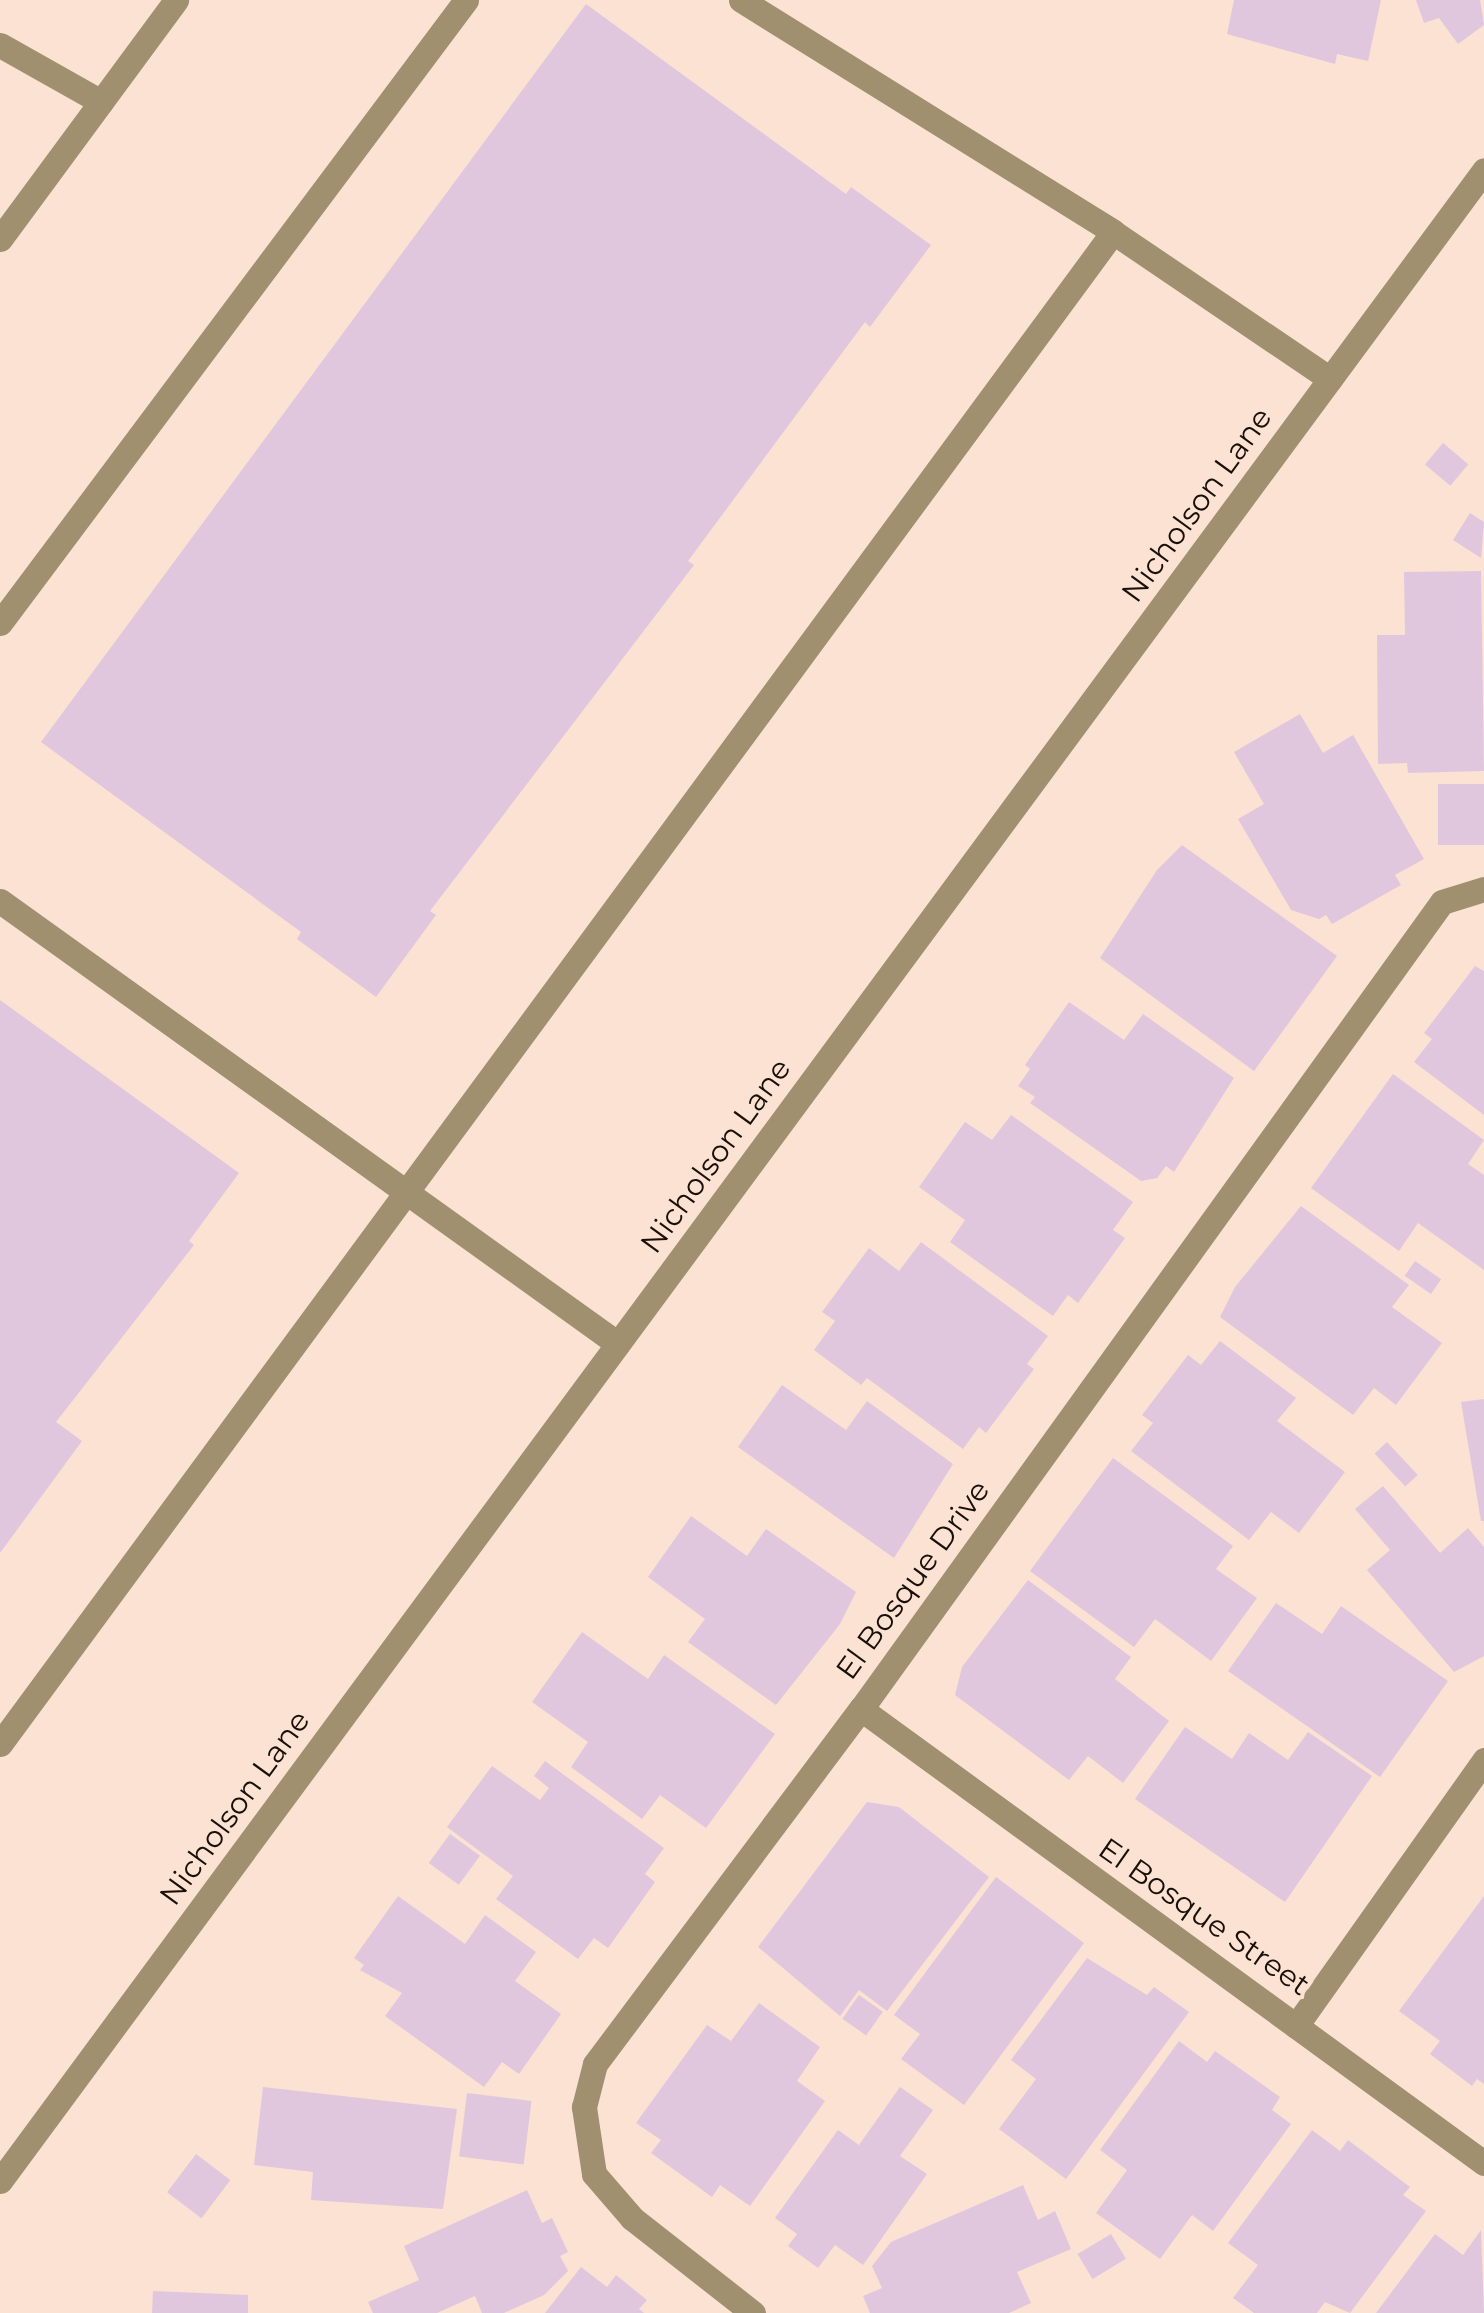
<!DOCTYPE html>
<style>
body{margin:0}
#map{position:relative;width:1484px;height:2313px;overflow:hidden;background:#fbe2d3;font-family:Montserrat,sans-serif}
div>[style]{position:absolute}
.building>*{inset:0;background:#e1c7de;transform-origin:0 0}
.service>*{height:25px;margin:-12.5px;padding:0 12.5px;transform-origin:12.5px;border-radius:12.5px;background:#a0906f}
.minor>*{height:25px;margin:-12.5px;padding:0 12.5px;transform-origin:12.5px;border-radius:12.5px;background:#a0906f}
span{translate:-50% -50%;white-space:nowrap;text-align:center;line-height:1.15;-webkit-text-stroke:8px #fbe2d3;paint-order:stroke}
.street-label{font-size:30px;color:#190f09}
</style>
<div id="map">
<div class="building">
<i style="clip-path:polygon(1234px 0,1381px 0,1368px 61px,1337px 54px,1335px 64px,1227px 34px)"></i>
<i style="clip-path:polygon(1416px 0,1480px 0,1484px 25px,1458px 44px,1439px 18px,1424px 23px)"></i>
<i style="clip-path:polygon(586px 4px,846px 194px,851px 187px,931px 245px,870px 327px,865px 322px,688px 561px,694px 565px,430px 911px,436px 915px,376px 997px,297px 939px,301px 932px,41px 742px)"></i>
<i style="left:1443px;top:443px;width:33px;height:28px;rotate:40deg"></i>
<i style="clip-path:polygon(1470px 513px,1484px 522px,1481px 558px,1453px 540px)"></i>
<i style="clip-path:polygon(1481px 571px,1484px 771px,1408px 773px,1407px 763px,1378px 764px,1377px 635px,1405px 635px,1404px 572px)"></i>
<i style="clip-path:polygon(1300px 714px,1323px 753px,1353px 735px,1424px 859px,1395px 875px,1401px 885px,1332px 924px,1326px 915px,1319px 919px,1291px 910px,1238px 819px,1264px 804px,1234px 752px)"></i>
<i style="left:1484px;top:784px;width:61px;height:46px;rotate:90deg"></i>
<i style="clip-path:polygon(1182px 845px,1337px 956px,1254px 1071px,1100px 958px,1157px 870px)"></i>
<i style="clip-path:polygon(1475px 966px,1484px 971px,1484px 1115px,1414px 1062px,1432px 1039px,1424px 1033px)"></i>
<i style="clip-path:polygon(0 1000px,239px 1173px,189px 1241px,194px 1245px,56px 1422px,82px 1441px,0 1553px)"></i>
<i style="clip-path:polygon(1069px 1002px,1124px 1040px,1143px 1014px,1234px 1078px,1174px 1172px,1166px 1166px,1157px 1178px,1141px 1181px,1030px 1103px,1035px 1097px,1018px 1086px,1030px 1069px,1025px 1065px)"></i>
<i style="clip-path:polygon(1393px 1074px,1484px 1140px,1468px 1164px,1484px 1175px,1484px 1270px,1418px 1223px,1399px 1251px,1311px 1188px)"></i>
<i style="clip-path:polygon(1011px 1115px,1133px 1202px,1113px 1230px,1125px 1238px,1078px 1303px,1068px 1295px,1053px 1316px,950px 1242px,965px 1220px,919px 1187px,965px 1122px,992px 1140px)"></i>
<i style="clip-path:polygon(1301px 1206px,1409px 1285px,1392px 1307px,1442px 1343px,1396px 1405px,1374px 1388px,1353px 1415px,1220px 1317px,1235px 1287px)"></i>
<i style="clip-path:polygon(921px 1242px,1048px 1336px,1027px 1364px,1034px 1369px,986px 1433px,979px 1427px,963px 1449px,867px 1378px,861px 1385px,814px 1350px,835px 1321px,822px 1312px,869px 1248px,899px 1271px)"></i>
<i style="left:1415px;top:1261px;width:32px;height:18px;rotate:35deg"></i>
<i style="clip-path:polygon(1220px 1341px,1296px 1398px,1277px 1421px,1345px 1472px,1299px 1533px,1271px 1512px,1249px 1540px,1131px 1451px,1153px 1423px,1142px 1415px,1188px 1355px,1201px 1365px)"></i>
<i style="clip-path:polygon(782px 1385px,846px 1430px,867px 1401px,953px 1464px,894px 1558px,738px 1447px)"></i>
<i style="clip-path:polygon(1484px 1399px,1484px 1521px,1481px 1521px,1461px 1402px)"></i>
<i style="left:1387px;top:1442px;width:45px;height:17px;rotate:47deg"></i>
<i style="clip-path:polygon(1113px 1458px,1233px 1546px,1216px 1569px,1257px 1598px,1211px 1661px,1155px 1619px,1134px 1647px,1030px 1571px)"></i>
<i style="clip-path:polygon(1383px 1486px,1440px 1553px,1468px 1528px,1484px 1547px,1484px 1656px,1454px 1672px,1367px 1570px,1390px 1550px,1355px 1509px)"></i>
<i style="clip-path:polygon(691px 1516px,747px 1556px,766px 1529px,856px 1592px,840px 1624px,776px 1705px,688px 1642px,705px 1619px,648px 1577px)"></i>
<i style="clip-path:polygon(1028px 1580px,1131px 1657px,1115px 1679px,1169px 1721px,1123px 1783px,1088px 1756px,1069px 1780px,955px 1695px,962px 1667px)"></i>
<i style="clip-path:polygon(1276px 1603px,1322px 1634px,1341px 1606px,1448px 1681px,1380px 1777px,1228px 1671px)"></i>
<i style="clip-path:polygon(582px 1632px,648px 1679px,664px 1655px,775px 1734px,706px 1828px,660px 1795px,642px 1819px,571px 1767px,588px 1742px,532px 1702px)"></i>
<i style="clip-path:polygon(1185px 1727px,1232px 1759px,1249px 1733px,1288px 1760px,1308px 1732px,1372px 1776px,1285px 1902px,1135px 1799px)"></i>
<i style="clip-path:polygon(545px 1761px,664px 1848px,645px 1874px,655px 1882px,608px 1948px,594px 1938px,578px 1959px,496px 1899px,513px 1876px,447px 1827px,492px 1766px,540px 1800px,549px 1788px,534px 1776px)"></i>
<i style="clip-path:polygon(867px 1802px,899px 1807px,989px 1877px,887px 2011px,859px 1990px,840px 2016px,758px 1947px)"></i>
<i style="left:450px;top:1834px;width:37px;height:36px;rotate:36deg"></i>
<i style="clip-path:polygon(996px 1877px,1084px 1943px,964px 2105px,901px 2059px,920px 2034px,894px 2015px)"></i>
<i style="clip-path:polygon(398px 1896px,465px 1944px,485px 1915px,536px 1952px,515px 1981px,561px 2014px,519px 2074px,502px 2062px,484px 2087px,385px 2016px,402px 1993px,360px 1970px,364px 1965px,354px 1958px)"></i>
<i style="clip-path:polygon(1484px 1896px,1484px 2084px,1477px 2079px,1472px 2086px,1430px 2054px,1440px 2041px,1399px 2011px)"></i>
<i style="clip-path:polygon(1087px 1958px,1147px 1995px,1154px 1987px,1189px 2012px,1066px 2179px,999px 2129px,1036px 2079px,1011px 2060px)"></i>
<i style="left:859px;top:1995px;width:29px;height:29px;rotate:35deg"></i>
<i style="clip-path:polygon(759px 2003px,820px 2047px,797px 2081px,825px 2101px,750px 2206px,720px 2185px,712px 2197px,651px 2153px,661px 2140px,636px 2123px,707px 2025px,731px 2041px)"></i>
<i style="clip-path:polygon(1179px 2041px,1207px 2062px,1215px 2051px,1280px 2097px,1272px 2110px,1291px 2124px,1213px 2231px,1192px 2215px,1160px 2259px,1096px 2213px,1127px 2170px,1100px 2150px)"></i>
<i style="clip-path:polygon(263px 2087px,457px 2109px,443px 2209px,311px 2200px,313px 2172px,254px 2165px)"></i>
<i style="clip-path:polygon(900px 2087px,933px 2110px,900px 2156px,927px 2174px,863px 2265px,835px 2245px,818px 2268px,788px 2246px,797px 2234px,775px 2218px,838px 2130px,859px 2145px)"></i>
<i style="left:467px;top:2093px;width:65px;height:64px;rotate:7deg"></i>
<i style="clip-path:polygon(1312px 2130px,1340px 2151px,1348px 2140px,1410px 2187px,1403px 2195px,1426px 2211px,1350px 2313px,1325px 2302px,1317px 2313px,1254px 2313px,1233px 2298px,1258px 2265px,1228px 2243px)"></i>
<i style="left:196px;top:2154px;width:43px;height:48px;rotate:37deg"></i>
<i style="clip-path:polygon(1023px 2185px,1038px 2220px,1055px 2211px,1071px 2249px,1017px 2272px,1031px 2303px,1009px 2313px,870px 2313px,863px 2296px,882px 2288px,872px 2266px,891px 2242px)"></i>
<i style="clip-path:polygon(527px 2190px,542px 2223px,552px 2218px,568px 2252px,560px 2256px,568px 2271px,544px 2295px,504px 2313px,482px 2313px,475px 2296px,437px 2313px,373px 2313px,368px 2302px,419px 2280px,404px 2246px)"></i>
<i style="clip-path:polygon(1481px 2230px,1484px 2313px,1376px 2313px,1435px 2234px,1463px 2255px)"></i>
<i style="left:1111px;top:2234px;width:29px;height:39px;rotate:59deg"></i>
<i style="clip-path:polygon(581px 2267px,607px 2287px,616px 2275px,647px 2300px,639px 2309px,644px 2313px,545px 2313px)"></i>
<i style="clip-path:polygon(153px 2291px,248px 2295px,248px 2313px,152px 2313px)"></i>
</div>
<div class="service">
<i style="left:741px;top:0;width:438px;rotate:31.9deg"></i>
<i style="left:1113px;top:232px;width:262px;rotate:34.1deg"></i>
<i style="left:0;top:45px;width:116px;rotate:29.4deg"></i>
<i style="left:0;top:239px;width:297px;rotate:-53.6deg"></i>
<i style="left:0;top:623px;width:778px;rotate:-53.2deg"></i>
<i style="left:0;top:901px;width:760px;rotate:35.63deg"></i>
<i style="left:861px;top:1709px;width:771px;rotate:36.08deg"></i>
<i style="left:0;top:1744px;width:1877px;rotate:-53.64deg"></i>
<i style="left:1296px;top:2026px;width:326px;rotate:-54.7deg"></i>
<i style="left:753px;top:2313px;width:154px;rotate:-141.9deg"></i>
<i style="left:632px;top:2218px;width:58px;rotate:-130.8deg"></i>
<i style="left:594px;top:2174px;width:68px;rotate:-98.5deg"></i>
<i style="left:584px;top:2107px;width:44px;rotate:-75.7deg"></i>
<i style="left:595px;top:2064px;width:444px;rotate:-53.2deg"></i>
<i style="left:861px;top:1709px;width:994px;rotate:-54.25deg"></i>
<i style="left:1442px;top:902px;width:44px;rotate:-17.2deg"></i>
</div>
<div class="minor">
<i style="left:0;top:2181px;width:2499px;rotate:-53.57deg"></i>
</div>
<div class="street-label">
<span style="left:1197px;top:505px;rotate:-54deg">Nicholson Lane</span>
<span style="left:716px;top:1156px;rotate:-54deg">Nicholson Lane</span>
<span style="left:913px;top:1580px;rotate:-54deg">El Bosque Drive</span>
<span style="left:235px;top:1808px;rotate:-54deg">Nicholson Lane</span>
<span style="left:1204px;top:1917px;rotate:35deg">El Bosque Street</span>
</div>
</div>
